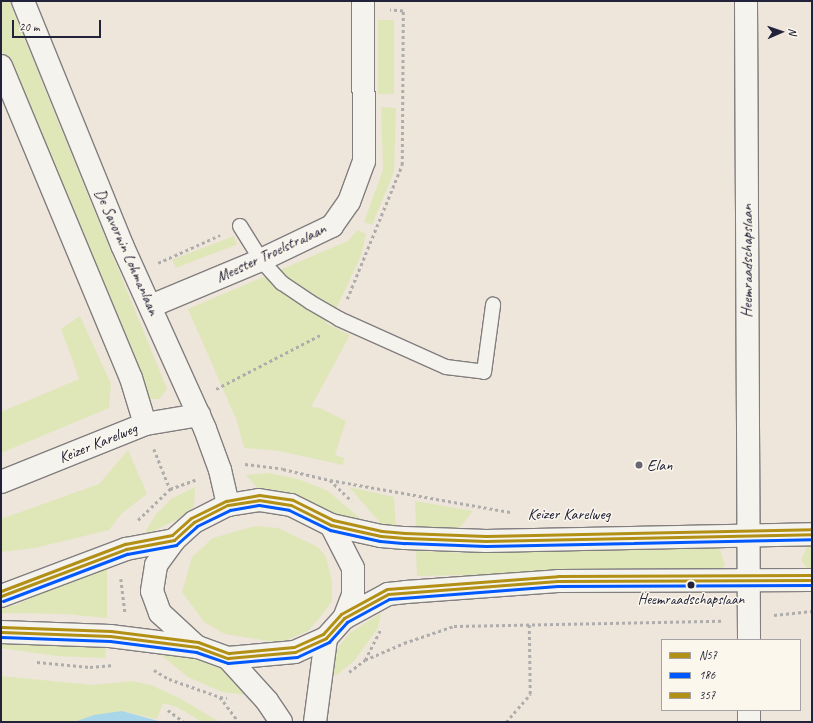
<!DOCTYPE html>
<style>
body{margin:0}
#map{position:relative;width:813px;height:723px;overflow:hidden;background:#eee5db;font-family:Caveat,sans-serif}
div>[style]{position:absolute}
.green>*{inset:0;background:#dfe7b9;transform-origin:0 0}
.water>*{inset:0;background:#a9d6e8}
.path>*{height:2.5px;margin-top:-1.25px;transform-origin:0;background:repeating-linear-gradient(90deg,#afadac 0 3px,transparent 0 6px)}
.roads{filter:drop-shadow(1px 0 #827e7f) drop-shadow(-1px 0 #827e7f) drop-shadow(0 1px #827e7f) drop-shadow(0 -1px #827e7f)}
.lane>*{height:14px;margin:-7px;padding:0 7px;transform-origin:7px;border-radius:7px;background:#f5f3ee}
.street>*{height:22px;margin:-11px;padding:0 11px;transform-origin:11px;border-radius:11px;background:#f5f3ee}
.secondary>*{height:22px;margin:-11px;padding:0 11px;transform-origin:11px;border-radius:11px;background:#f5f3ee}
.bus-1>*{height:3px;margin:-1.5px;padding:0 1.5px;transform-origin:1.5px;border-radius:1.5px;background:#b29015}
.bus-2>*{height:3px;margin:-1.5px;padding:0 1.5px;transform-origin:1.5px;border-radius:1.5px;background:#0059ff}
.bus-3>*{height:3px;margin:-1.5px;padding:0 1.5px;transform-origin:1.5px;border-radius:1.5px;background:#b29015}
.dots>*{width:11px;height:11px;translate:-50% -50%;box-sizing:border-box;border:2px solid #fbf7ec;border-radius:50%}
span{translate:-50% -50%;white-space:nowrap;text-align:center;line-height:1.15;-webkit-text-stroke:3px #fbf7ec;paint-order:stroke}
.bus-label{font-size:15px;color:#22223b}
.street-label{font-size:16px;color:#22223b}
.poi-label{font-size:16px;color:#22223b}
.left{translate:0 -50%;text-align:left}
.frame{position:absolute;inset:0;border:2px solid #22223b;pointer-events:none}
.legend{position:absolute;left:661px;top:639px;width:140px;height:72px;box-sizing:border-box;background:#fbf7ec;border:1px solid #a4a2a5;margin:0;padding:5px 7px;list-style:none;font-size:12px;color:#22223b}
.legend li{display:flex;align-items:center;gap:8px;height:20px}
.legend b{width:20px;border:1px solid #a4a2a5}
.north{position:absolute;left:761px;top:12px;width:40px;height:40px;-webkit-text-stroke:3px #fbf7ec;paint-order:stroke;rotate:88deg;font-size:11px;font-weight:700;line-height:16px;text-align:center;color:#22223b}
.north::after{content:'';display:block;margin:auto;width:14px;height:18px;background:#22223b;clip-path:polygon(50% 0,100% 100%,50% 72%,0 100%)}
.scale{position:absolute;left:12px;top:20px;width:89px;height:18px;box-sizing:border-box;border:2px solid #22223b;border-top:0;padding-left:5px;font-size:12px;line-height:14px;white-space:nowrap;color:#22223b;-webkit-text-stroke:3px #fbf7ec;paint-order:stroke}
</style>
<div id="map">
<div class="green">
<i style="clip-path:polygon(1px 1px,9px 1px,167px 389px,159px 399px,146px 399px,1px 47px)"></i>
<i style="left:378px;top:20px;width:16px;height:74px"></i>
<i style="clip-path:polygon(381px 107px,396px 108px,394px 172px,372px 225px,364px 222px,383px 170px)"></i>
<i style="clip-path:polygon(357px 230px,366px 234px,361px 256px,336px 309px,326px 323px,350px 335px,311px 407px,320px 408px,346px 421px,335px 455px,344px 458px,343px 465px,279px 451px,244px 448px,237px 421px,188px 309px,348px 241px)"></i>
<i style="left:234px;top:236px;width:9px;height:66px;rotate:69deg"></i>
<i style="clip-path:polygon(80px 316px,111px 384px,109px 408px,1px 453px,1px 412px,79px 379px,61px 329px)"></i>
<i style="clip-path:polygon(128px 450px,147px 494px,121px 514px,109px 530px,35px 548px,1px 552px,1px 519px,99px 484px)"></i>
<i style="clip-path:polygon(268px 473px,298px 479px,328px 491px,369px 526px,261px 492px,246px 475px)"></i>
<i style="clip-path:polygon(195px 487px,194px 507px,178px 519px,142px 537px,156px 514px,171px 499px)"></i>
<i style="clip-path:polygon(349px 487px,394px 497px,396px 528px,384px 527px)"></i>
<i style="clip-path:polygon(415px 501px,473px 511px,457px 531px,416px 529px)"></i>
<i style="clip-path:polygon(255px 526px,278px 528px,318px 547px,326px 557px,332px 582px,332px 601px,322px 615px,308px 631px,280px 643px,225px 634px,204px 622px,182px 592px,192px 557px,213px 538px)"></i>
<i style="clip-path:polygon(808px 545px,812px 545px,812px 568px,807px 568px,801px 560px)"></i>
<i style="clip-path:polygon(719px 546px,725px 566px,718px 570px,417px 576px,416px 551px,467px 553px)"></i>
<i style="clip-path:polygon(107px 562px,107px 618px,65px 614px,1px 613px,1px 609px,18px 604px)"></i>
<i style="clip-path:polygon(381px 613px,378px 628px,354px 661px,338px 674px,330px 676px,335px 651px,350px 633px)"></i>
<i style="clip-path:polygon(17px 643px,106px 643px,105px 658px,57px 656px,1px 648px,1px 645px)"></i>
<i style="clip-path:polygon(156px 651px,198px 660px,233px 673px,255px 696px,222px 692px,188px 677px)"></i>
<i style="clip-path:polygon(1px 676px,93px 685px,131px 681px,151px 685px,179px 698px,220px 722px,202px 722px,177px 707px,163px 703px,157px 719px,122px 711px,74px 722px,1px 722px)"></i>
</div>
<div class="water">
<i style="clip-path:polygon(122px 711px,162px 722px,74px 722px,94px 715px)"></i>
</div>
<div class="path">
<i style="left:158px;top:263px;width:68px;rotate:-24.3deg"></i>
<i style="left:347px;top:299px;width:145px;rotate:-67.7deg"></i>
<i style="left:402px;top:165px;width:154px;rotate:-89.6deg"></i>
<i style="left:403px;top:11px;width:13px;rotate:-176deg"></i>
<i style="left:216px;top:389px;width:117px;rotate:-27.4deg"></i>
<i style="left:154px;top:449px;width:43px;rotate:68.2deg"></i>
<i style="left:245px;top:464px;width:38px;rotate:7deg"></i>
<i style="left:283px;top:469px;width:48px;rotate:13.2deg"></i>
<i style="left:330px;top:480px;width:30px;rotate:44deg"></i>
<i style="left:330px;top:480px;width:183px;rotate:10.1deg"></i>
<i style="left:138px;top:520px;width:45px;rotate:-44.1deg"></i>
<i style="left:170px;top:489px;width:27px;rotate:-20deg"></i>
<i style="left:121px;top:579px;width:33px;rotate:83deg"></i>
<i style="left:774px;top:615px;width:38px;rotate:-6deg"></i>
<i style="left:365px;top:660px;width:43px;rotate:-23.6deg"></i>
<i style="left:404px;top:643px;width:53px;rotate:-18.8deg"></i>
<i style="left:454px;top:626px;width:268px;rotate:-1.1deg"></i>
<i style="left:37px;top:662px;width:53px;rotate:5.4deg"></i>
<i style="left:90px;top:667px;width:24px;rotate:-5deg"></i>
<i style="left:154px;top:670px;width:17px;rotate:31deg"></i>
<i style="left:169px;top:679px;width:54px;rotate:19.4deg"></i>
<i style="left:220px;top:697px;width:31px;rotate:53deg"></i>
<i style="left:349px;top:672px;width:20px;rotate:-37deg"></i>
<i style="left:365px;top:660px;width:35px;rotate:-63deg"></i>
<i style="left:220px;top:697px;width:7px;rotate:8deg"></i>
<i style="left:168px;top:710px;width:20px;rotate:37deg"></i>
<i style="left:506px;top:722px;width:37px;rotate:-49deg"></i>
<i style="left:530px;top:694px;width:70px;rotate:-90.8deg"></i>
</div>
<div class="roads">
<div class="lane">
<i style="left:240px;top:226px;width:40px;rotate:58deg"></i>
<i style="left:261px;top:260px;width:31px;rotate:48deg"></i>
<i style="left:282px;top:283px;width:34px;rotate:34deg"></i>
<i style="left:310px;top:302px;width:34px;rotate:30deg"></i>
<i style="left:339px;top:319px;width:117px;rotate:24.2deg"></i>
<i style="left:446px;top:367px;width:38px;rotate:7deg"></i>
<i style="left:484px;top:372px;width:68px;rotate:-82.3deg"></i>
</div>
<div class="street">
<i style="left:23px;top:1px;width:263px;rotate:67.9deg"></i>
<i style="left:122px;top:245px;width:202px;rotate:65.7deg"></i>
<i style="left:205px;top:429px;width:44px;rotate:69.9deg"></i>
<i style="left:220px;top:470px;width:36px;rotate:77deg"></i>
<i style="left:746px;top:1px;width:639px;rotate:89.73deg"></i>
<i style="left:1px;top:66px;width:338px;rotate:67.4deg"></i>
<i style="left:131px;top:378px;width:48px;rotate:73.1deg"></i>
<i style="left:151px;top:306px;width:119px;rotate:-22.7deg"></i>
<i style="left:261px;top:260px;width:79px;rotate:-25.6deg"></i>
<i style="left:332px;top:226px;width:29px;rotate:-55deg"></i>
<i style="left:349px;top:202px;width:44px;rotate:-69.9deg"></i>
<i style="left:364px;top:161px;width:160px;rotate:-90.4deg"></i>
<i style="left:1px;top:482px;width:155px;rotate:-21.9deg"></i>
<i style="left:145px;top:424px;width:55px;rotate:-9.5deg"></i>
<i style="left:749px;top:710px;width:12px;rotate:90deg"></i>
</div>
<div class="secondary">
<i style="left:331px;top:525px;width:48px;rotate:62.9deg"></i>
<i style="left:353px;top:568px;width:27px;rotate:90deg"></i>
<i style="left:353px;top:595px;width:25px;rotate:111deg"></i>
<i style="left:344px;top:618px;width:27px;rotate:132deg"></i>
<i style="left:326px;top:638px;width:34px;rotate:156deg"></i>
<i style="left:295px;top:652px;width:67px;rotate:174.9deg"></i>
<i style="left:228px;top:658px;width:33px;rotate:-160deg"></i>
<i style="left:197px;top:647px;width:50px;rotate:-137.4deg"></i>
<i style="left:160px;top:613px;width:23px;rotate:-110deg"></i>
<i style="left:152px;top:591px;width:26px;rotate:-81deg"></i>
<i style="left:156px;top:565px;width:31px;rotate:-54deg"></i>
<i style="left:174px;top:540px;width:27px;rotate:-42deg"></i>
<i style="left:194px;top:522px;width:38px;rotate:-27deg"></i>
<i style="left:228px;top:505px;width:31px;rotate:-9deg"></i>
<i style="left:259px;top:500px;width:32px;rotate:9deg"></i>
<i style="left:291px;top:505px;width:45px;rotate:26.6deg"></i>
<i style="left:331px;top:525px;width:51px;rotate:12.4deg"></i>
<i style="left:381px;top:536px;width:24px;rotate:5deg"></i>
<i style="left:405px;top:538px;width:81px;rotate:2.1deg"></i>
<i style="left:486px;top:541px;width:326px;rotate:-1.2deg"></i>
<i style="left:1px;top:596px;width:134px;rotate:-20.6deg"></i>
<i style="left:126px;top:549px;width:49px;rotate:-10.6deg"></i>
<i style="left:344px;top:618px;width:50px;rotate:-28.6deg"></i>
<i style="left:388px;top:594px;width:18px;rotate:-6deg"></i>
<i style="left:406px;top:592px;width:152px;rotate:-4.1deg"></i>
<i style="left:558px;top:581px;width:254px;rotate:-0.2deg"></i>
<i style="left:1px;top:632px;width:109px;rotate:2.1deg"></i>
<i style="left:110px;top:636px;width:88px;rotate:7.2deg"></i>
<i style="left:228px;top:658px;width:58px;rotate:47.8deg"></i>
<i style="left:267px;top:701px;width:25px;rotate:56deg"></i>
<i style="left:315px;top:722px;width:85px;rotate:-82.5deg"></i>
</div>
</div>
<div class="bus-1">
<i style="left:1px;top:596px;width:134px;rotate:-20.6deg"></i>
<i style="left:126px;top:549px;width:49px;rotate:-10.6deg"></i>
<i style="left:174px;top:540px;width:27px;rotate:-42deg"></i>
<i style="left:194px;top:522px;width:38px;rotate:-27deg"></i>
<i style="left:228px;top:505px;width:31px;rotate:-9deg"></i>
<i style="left:259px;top:500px;width:32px;rotate:9deg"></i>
<i style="left:291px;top:505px;width:45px;rotate:26.6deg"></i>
<i style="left:331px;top:525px;width:51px;rotate:12.4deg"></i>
<i style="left:381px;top:536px;width:24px;rotate:5deg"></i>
<i style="left:405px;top:538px;width:81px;rotate:2.1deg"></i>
<i style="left:486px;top:541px;width:326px;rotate:-1.2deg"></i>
<i style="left:1px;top:632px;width:109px;rotate:2.1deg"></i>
<i style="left:110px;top:636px;width:88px;rotate:7.2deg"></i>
<i style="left:197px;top:647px;width:33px;rotate:20deg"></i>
<i style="left:228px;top:658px;width:67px;rotate:-5.1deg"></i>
<i style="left:295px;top:652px;width:34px;rotate:-24deg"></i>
<i style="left:326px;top:638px;width:27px;rotate:-48deg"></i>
<i style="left:344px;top:618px;width:50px;rotate:-28.6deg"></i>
<i style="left:388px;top:594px;width:170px;rotate:-4.4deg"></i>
<i style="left:558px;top:581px;width:254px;rotate:-0.2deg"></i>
</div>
<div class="bus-2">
<i style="left:3px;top:601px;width:133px;rotate:-20.8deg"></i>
<i style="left:127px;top:554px;width:50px;rotate:-10.4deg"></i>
<i style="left:176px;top:545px;width:28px;rotate:-42deg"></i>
<i style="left:197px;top:526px;width:37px;rotate:-26deg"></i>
<i style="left:230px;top:510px;width:29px;rotate:-10deg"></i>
<i style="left:259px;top:505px;width:30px;rotate:9deg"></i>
<i style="left:289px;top:510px;width:46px;rotate:26deg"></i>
<i style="left:330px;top:530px;width:51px;rotate:12.4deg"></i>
<i style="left:380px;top:541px;width:25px;rotate:5deg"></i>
<i style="left:405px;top:543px;width:81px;rotate:2.1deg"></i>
<i style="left:486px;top:546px;width:326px;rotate:-1.2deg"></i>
<i style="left:1px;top:637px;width:109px;rotate:2.1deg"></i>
<i style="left:110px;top:641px;width:87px;rotate:7.3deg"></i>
<i style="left:196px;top:652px;width:34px;rotate:19deg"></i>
<i style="left:228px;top:663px;width:69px;rotate:-5deg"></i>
<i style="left:297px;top:657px;width:35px;rotate:-25deg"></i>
<i style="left:329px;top:642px;width:27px;rotate:-48deg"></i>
<i style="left:347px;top:622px;width:48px;rotate:-28.7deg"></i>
<i style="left:389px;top:599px;width:169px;rotate:-4.4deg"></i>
<i style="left:558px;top:586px;width:254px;rotate:-0.2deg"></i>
</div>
<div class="bus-3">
<i style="left:1px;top:591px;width:133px;rotate:-20.8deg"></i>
<i style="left:125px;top:544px;width:48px;rotate:-10.8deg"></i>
<i style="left:172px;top:535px;width:25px;rotate:-42deg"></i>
<i style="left:191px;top:518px;width:39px;rotate:-26deg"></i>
<i style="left:226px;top:501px;width:34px;rotate:-10deg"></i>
<i style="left:259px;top:495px;width:34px;rotate:8deg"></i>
<i style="left:293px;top:500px;width:45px;rotate:26.6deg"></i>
<i style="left:333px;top:520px;width:50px;rotate:12.7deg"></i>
<i style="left:382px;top:531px;width:23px;rotate:5deg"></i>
<i style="left:405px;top:533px;width:81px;rotate:2.1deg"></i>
<i style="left:486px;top:536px;width:326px;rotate:-1.2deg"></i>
<i style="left:1px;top:627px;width:110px;rotate:2.1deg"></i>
<i style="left:111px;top:631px;width:88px;rotate:7.2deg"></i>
<i style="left:198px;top:642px;width:33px;rotate:20deg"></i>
<i style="left:229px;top:653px;width:65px;rotate:-5.3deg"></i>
<i style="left:294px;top:647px;width:32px;rotate:-24deg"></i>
<i style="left:323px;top:634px;width:27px;rotate:-48deg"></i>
<i style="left:341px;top:614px;width:52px;rotate:-28.5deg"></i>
<i style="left:387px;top:589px;width:171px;rotate:-4.3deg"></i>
<i style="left:558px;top:576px;width:254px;rotate:-0.2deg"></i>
</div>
<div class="dots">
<i style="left:639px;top:465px;background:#696673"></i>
<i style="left:691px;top:585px;background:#22223b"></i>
</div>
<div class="bus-label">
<span style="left:691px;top:600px">Heemraadschapslaan</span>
</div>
<div class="street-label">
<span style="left:127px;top:252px;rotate:66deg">De Savornin Lohmanlaan</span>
<span style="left:271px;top:253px;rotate:-25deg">Meester Troelstralaan</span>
<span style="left:747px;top:261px;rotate:-90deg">Heemraadschapslaan</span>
<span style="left:98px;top:443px;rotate:-22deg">Keizer Karelweg</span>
<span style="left:569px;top:514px">Keizer Karelweg</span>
</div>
<div class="poi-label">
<span class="left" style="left:647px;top:465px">Elan</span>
</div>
<div class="frame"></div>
<ul class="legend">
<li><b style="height:5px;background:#b29015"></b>N57</li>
<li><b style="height:5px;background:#0059ff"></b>186</li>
<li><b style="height:5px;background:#b29015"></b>357</li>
</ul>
<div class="north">N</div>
<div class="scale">20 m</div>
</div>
